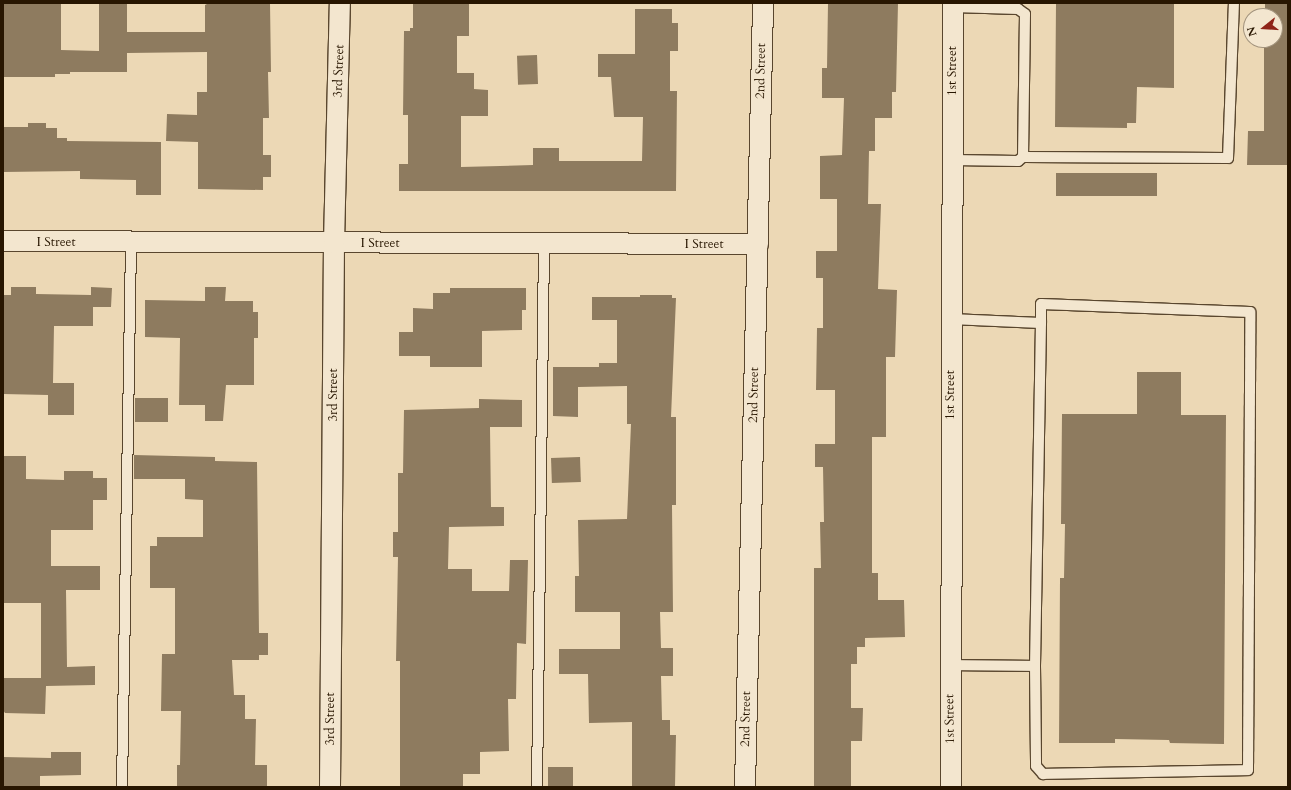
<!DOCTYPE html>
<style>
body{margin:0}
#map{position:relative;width:1291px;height:790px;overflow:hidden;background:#ecd8b5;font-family:Cardo,serif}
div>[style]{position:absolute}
.building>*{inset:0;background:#8e7b5f;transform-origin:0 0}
.roads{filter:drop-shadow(1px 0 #59462e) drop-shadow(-1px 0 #59462e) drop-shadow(0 1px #59462e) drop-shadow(0 -1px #59462e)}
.service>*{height:10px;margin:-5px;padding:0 5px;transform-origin:5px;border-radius:5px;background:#f3e6cf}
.minor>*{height:20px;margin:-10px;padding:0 10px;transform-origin:10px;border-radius:10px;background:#f3e6cf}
span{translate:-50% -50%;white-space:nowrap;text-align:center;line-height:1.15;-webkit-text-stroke:3px #f3e6cf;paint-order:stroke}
.street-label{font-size:13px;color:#281601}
.frame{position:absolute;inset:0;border:4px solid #281601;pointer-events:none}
.north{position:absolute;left:1243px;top:8px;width:40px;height:40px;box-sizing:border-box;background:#f3e6cf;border:1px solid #a2937d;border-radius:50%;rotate:253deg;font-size:11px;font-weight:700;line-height:16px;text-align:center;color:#281601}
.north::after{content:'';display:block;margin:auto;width:14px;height:18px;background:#8f2418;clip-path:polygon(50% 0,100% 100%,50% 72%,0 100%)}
</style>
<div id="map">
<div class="building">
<i style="clip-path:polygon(3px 3px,61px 3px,61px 50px,99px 51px,99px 4px,127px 4px,127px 32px,205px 32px,205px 5px,209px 3px,270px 3px,271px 72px,268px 72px,269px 118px,263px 118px,263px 155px,271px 155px,271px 177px,263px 177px,263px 190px,198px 189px,198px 142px,166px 141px,167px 114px,197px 115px,197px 92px,207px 92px,207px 52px,127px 53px,127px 72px,70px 72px,70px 74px,55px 74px,55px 77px,3px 77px)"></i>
<i style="clip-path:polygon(413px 3px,469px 3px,469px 36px,457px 36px,457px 73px,474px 73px,474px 89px,488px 90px,488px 116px,461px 116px,461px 167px,533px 165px,533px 148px,559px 148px,559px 161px,642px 161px,643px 117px,614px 117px,611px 77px,598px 77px,598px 54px,635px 54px,635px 9px,672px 9px,672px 23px,678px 23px,678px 51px,670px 51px,670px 91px,677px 91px,676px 191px,399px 191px,399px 164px,408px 164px,408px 115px,403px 115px,404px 31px,410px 31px,410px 28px,413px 28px)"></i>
<i style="clip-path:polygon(828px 3px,898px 3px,896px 92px,892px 92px,892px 118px,875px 118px,875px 151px,869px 151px,868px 204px,881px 204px,878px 289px,897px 290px,895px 357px,886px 357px,886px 437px,872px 437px,872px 573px,878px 573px,878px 600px,904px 600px,905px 637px,865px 638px,865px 647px,857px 647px,857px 664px,851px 664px,851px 708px,863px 708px,862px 741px,851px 741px,851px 787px,814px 787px,814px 568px,821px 568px,820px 522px,824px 522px,823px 467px,815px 467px,815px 444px,835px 444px,835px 390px,816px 390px,817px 328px,823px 328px,823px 278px,816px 278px,816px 251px,837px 251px,837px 199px,820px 199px,820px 156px,842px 155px,844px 98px,822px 98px,822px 68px,827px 68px)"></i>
<i style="clip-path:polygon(1056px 3px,1174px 3px,1174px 88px,1137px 87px,1136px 123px,1127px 123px,1127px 128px,1055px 127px)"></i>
<i style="clip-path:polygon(1265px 3px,1288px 3px,1288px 165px,1247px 165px,1248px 131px,1264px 131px,1264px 40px,1275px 40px,1275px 16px,1265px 16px)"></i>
<i style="left:537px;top:55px;width:29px;height:20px;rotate:88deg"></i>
<i style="clip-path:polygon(28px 123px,46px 123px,46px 128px,57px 128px,57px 138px,67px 138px,67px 141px,161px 142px,161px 195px,136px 195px,136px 180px,80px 179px,80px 171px,3px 172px,3px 127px,28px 127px)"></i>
<i style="left:1056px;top:173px;width:101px;height:23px"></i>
<i style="clip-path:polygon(11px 287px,36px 287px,36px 294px,91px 295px,91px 287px,112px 288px,111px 307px,93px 307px,93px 326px,54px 326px,53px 383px,74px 383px,74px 415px,48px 415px,48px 395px,3px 394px,3px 295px,11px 295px)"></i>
<i style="clip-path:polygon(205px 287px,226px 287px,225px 301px,253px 301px,253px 312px,258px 312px,258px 338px,254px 338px,254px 385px,226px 385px,223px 421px,205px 421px,205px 405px,179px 405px,180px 338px,145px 337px,145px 300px,205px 301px)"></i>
<i style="clip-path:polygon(450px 288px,526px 288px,526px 310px,522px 310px,522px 330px,482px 331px,482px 367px,430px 367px,430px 356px,399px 356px,399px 332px,413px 332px,413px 308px,433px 309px,433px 293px,450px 293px)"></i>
<i style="clip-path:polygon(640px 295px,672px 295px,672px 298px,676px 298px,671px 417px,676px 417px,676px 505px,672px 505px,673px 612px,660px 612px,661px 648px,673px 648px,673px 676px,661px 676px,662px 720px,670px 720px,670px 735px,676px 735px,675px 787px,632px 787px,632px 722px,589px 723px,588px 674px,559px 674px,559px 649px,620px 649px,620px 612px,575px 612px,575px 576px,579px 576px,578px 520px,627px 519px,631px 424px,627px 424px,627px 386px,578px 387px,578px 417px,553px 416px,553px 367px,599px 367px,599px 363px,617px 363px,617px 320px,592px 320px,592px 297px,640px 297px)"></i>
<i style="clip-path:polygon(1137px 372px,1181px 372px,1181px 415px,1226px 415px,1224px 744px,1170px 743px,1169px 740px,1115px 739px,1115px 743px,1059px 743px,1060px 578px,1064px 578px,1065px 524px,1061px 524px,1062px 414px,1137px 414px)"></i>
<i style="left:135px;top:398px;width:33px;height:24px"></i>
<i style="clip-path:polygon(479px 399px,522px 400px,522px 427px,490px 427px,491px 507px,504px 507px,504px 526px,449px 527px,448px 569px,472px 569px,472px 591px,509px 591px,510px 560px,528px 560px,526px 644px,517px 643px,516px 699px,508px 699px,509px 751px,480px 752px,480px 774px,463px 774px,463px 787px,400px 787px,400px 661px,396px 661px,398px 557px,393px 557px,393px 532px,398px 532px,398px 473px,403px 473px,404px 410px,479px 408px)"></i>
<i style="clip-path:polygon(134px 455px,215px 457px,215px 461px,257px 462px,259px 633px,268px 633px,268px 655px,259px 655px,259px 660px,232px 660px,234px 695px,245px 695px,245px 719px,256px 719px,255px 765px,267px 765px,267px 787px,177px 786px,177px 765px,180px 765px,181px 711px,161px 711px,162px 654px,175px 654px,175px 588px,150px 588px,150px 546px,157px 546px,157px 537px,203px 537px,203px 500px,185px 499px,185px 479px,134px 479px)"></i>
<i style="clip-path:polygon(3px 456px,26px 456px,26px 479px,64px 480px,64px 471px,93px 471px,93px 478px,107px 478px,107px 500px,93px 500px,93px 530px,51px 530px,51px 566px,100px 566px,100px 590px,66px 590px,67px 667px,95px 666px,95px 685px,46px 686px,45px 714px,5px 713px,3px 710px,3px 678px,41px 678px,41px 603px,3px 603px)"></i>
<i style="left:580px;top:457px;width:25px;height:29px;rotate:88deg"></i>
<i style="clip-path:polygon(51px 752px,81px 752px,81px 775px,40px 776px,40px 787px,3px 787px,3px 757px,51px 758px)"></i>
<i style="left:548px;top:767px;width:25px;height:20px"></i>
</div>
<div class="roads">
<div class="service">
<i style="left:1023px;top:157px;width:205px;rotate:0.3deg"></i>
<i style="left:1228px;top:158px;width:155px;rotate:-87.8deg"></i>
<i style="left:952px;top:160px;width:66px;rotate:0.9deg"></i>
<i style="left:1018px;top:161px;width:6px;rotate:-39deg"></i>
<i style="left:1023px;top:157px;width:143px;rotate:-89.2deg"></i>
<i style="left:1025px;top:14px;width:9px;rotate:-144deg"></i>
<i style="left:1018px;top:9px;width:65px;rotate:-178.2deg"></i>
<i style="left:949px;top:665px;width:86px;rotate:0.7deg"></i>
<i style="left:1035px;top:666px;width:343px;rotate:-89deg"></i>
<i style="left:1041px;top:323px;width:91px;rotate:-177.5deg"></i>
<i style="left:1035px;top:666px;width:100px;rotate:89.4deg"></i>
<i style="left:1036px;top:766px;width:11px;rotate:49deg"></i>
<i style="left:1043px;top:774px;width:205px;rotate:-1.1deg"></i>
<i style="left:1248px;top:770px;width:458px;rotate:-89.7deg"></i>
<i style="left:1250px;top:312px;width:209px;rotate:-177.8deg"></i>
<i style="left:1041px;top:304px;width:19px;rotate:90deg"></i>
<i style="left:122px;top:787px;width:545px;rotate:-89.05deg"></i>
<i style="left:537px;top:787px;width:544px;rotate:-89.26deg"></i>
</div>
<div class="minor">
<i style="left:3px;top:241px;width:755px;rotate:0.23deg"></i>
<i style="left:330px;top:787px;width:544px;rotate:-89.58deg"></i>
<i style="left:334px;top:243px;width:240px;rotate:-88.6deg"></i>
<i style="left:745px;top:787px;width:784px;rotate:-88.68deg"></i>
<i style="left:951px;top:787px;width:784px;rotate:-89.85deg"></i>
</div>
</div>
<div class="street-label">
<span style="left:339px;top:71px;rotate:-88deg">3rd Street</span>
<span style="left:761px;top:71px;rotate:-89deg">2nd Street</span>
<span style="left:952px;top:71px;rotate:-90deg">1st Street</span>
<span style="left:56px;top:242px">I Street</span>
<span style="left:380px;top:243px">I Street</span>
<span style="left:704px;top:244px">I Street</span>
<span style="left:333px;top:395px;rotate:-90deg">3rd Street</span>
<span style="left:754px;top:395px;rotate:-89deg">2nd Street</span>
<span style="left:950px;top:395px;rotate:-90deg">1st Street</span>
<span style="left:330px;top:719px;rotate:-90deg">3rd Street</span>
<span style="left:746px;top:719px;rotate:-89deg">2nd Street</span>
<span style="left:950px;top:719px;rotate:-91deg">1st Street</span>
</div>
<div class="frame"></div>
<div class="north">N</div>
</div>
